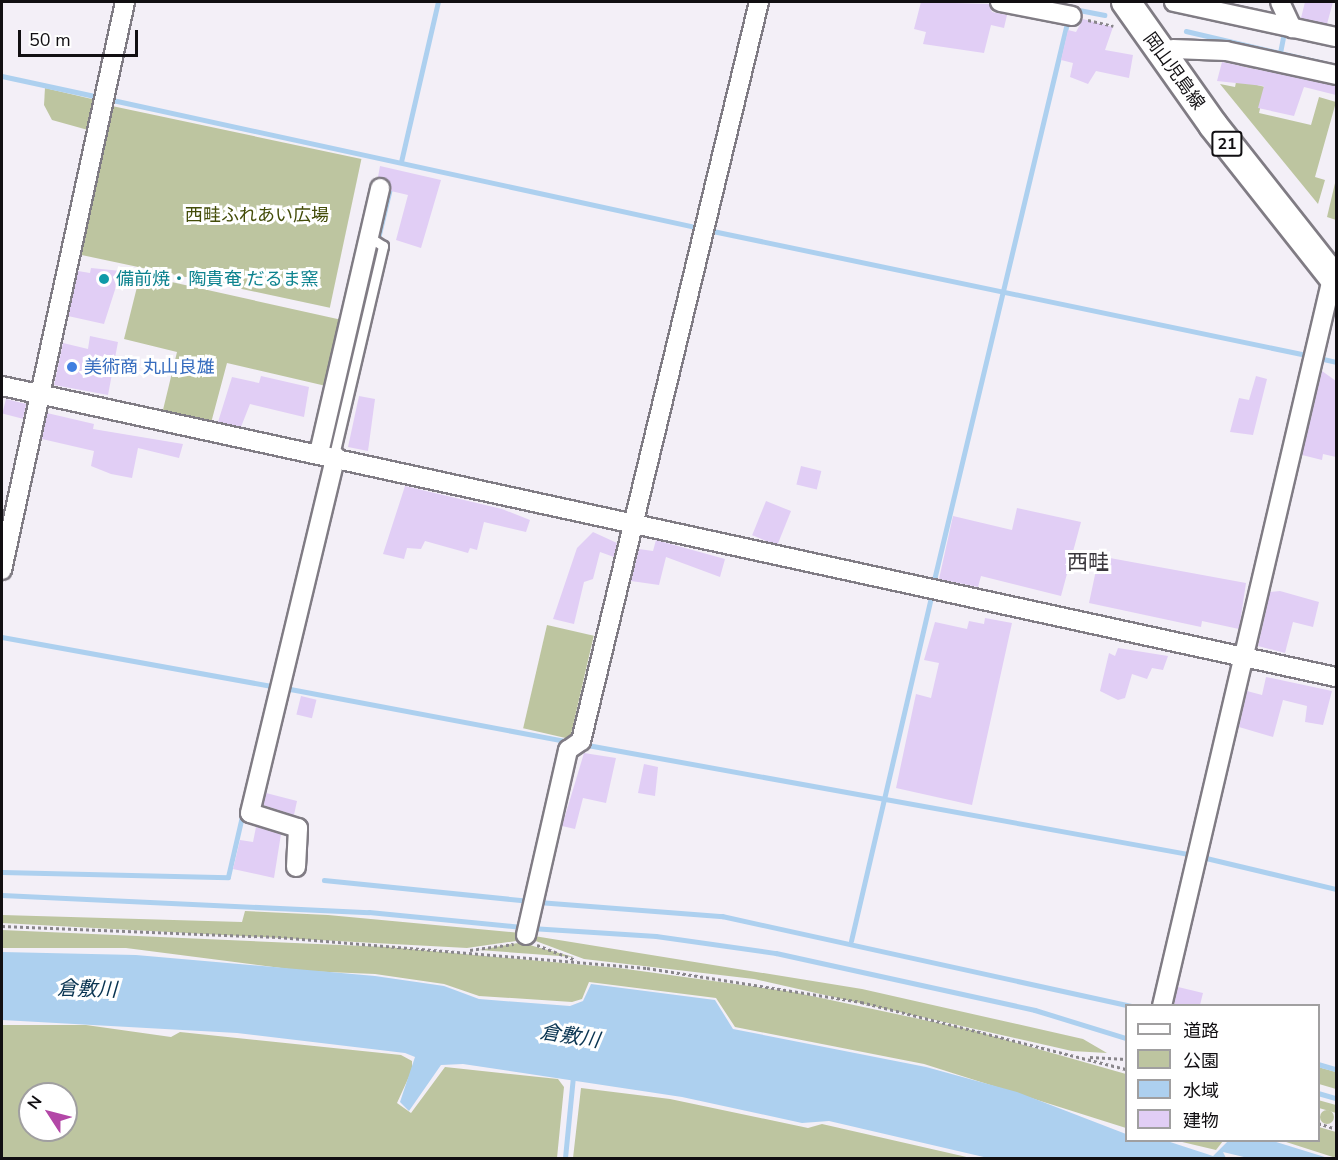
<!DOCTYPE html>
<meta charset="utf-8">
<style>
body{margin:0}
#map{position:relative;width:1338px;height:1160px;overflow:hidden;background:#f3eff7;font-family:"Nunito Sans","Noto Sans JP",sans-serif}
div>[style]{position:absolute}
.green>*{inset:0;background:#bdc5a0;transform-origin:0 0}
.round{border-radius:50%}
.water>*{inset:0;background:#add0ef}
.stream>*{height:4.5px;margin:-2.25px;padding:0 2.25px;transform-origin:2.25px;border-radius:2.25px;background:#add0ef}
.building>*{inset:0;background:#e1cef5;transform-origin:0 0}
.path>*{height:3px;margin-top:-1.5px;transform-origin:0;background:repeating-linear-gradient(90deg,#89868b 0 3px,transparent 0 6px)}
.roads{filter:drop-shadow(2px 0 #807c84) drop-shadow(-2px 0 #807c84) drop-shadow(0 2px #807c84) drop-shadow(0 -2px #807c84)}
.lane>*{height:9px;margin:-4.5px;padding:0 4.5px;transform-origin:4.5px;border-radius:4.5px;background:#fff}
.street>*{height:18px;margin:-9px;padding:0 9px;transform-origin:9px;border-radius:9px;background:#fff}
.primary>*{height:28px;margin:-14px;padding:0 14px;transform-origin:14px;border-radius:14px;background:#fff}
.dots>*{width:16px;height:16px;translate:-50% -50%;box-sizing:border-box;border:3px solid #fff;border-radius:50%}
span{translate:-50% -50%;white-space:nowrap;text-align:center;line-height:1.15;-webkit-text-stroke:6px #fff;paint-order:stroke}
.shield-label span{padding:2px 4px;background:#fff;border:2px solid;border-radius:4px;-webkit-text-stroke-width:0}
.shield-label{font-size:16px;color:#110f12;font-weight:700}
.street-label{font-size:18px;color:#110f12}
.park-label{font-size:18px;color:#434c08}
.culture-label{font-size:18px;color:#0d838f}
.left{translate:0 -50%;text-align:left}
.shop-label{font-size:18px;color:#366cbe}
.water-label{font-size:20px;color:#093451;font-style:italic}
.quarter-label{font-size:21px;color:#3a373d}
.frame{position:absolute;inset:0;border:3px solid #110f12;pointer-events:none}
.legend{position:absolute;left:1125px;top:1004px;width:195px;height:138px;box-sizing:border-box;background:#fff;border:2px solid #a09fa0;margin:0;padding:8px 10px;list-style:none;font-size:18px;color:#110f12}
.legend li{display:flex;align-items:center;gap:12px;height:30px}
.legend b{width:30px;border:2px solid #a09fa0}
.north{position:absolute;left:18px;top:1082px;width:60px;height:60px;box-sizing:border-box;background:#fff;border:2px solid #a09fa0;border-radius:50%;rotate:306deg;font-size:16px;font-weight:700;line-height:24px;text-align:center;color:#110f12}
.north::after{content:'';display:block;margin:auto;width:21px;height:27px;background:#b347a7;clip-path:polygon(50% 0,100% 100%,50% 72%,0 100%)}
.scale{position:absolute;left:18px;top:30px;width:120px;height:27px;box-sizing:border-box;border:3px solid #110f12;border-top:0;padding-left:8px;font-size:18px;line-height:21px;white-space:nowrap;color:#110f12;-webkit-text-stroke:4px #fff;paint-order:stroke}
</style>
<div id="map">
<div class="green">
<i style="clip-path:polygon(1241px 58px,1255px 67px,1257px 85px,1265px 87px,1259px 113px,1311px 125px,1319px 97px,1336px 102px,1315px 177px,1325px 180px,1318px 204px,1220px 84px,1235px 87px)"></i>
<i style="clip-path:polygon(45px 88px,96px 100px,88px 130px,52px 120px,44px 105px)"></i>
<i style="left:112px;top:106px;width:255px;height:152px;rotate:12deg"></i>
<i style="clip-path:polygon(1336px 179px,1336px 220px,1327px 217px)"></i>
<i style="clip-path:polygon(140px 275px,342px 320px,326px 386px,227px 363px,211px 423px,162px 414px,177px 352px,124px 339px)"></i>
<i style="left:547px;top:625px;width:48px;height:106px;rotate:13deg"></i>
<i style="clip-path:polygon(245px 911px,328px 915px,521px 933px,516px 941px,467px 948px,2px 923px,2px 915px,242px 922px)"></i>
<i style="clip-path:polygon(2px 930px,387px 947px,619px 968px,793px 992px,971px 1030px,1126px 1074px,1126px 1128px,924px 1064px,735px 1027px,716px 998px,589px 982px,582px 999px,572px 1002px,479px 996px,444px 984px,375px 974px,304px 971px,126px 948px,2px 948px)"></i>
<i style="clip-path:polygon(534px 936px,862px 989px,1083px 1039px,1107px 1053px,1072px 1051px,754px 979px,584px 959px,533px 940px)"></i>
<i style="clip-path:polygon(524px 942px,533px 946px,574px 957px,479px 950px)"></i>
<i style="clip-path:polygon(evenodd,2px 1025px,86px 1025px,171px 1037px,180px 1032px,401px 1055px,412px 1061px,412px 1070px,397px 1103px,411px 1113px,445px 1067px,558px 1079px,564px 1087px,557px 1158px,2px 1158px,2px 1025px,30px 1094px,66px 1094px,66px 1130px,30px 1130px,30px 1094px)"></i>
<i style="clip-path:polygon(1318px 1067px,1336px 1072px,1336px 1089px,1319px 1084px)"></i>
<i style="clip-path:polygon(581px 1088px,670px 1099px,808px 1128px,822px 1124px,971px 1158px,573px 1158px)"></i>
<i style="clip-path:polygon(1318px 1100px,1336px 1105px,1336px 1113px,1319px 1108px)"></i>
<i class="round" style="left:1320px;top:1110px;width:14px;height:14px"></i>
<i style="clip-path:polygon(1319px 1127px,1336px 1132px,1336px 1158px,1283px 1141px,1318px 1140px)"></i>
<i style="clip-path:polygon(1178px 1141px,1223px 1141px,1216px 1150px)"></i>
</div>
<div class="water">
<i style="clip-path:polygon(2px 952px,136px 955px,375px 976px,444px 986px,479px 999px,570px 1006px,583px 1001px,591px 984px,715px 1000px,733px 1029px,926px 1067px,1017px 1092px,1126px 1134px,1126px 1140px,1167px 1141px,1213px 1156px,1228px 1141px,1273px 1141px,1328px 1158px,1248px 1158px,1223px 1152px,1226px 1158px,988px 1158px,829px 1121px,802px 1123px,682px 1097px,463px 1064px,441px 1065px,409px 1111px,400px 1102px,415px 1057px,405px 1053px,237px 1033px,2px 1020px)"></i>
</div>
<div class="stream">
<i style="left:1074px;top:9px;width:31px;rotate:11deg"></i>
<i style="left:1186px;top:31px;width:142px;rotate:13.1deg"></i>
<i style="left:1280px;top:53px;width:21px;rotate:-79deg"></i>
<i style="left:2px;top:76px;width:99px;rotate:12.2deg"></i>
<i style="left:108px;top:99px;width:606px;rotate:12.29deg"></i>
<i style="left:401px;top:162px;width:164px;rotate:-77deg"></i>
<i style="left:708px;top:230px;width:616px;rotate:11.8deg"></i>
<i style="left:356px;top:331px;width:151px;rotate:-76.6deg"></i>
<i style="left:1319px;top:358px;width:17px;rotate:13deg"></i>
<i style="left:934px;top:580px;width:577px;rotate:-76.57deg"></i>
<i style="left:2px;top:637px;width:279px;rotate:10.3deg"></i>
<i style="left:285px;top:688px;width:291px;rotate:10.7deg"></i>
<i style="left:582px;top:744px;width:622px;rotate:10.28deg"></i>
<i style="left:1202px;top:857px;width:138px;rotate:13.4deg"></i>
<i style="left:2px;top:872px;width:226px;rotate:1.3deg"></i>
<i style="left:228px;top:877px;width:67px;rotate:-77deg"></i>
<i style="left:324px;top:880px;width:207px;rotate:5.8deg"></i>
<i style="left:2px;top:895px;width:367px;rotate:2.7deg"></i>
<i style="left:369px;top:912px;width:155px;rotate:5.6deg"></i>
<i style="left:538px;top:902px;width:185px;rotate:4.4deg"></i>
<i style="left:722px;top:916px;width:421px;rotate:12.4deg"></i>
<i style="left:531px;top:928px;width:125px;rotate:3.7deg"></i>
<i style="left:656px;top:936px;width:121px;rotate:8.1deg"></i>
<i style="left:776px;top:953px;width:265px;rotate:12.4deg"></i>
<i style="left:1035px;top:1010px;width:95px;rotate:17.1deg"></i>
<i style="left:851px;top:941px;width:357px;rotate:-76.9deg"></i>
<i style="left:1318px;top:1064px;width:19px;rotate:16deg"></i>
<i style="left:1318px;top:1093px;width:19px;rotate:16deg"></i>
<i style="left:565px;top:1158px;width:82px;rotate:-84.4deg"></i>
</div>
<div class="building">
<i style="clip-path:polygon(921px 2px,989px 4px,992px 12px,1007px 15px,1004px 28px,991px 25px,984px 53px,923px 44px,926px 32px,914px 29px)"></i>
<i style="clip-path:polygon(1305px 2px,1333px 2px,1327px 24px,1301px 18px)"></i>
<i style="clip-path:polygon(1083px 19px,1113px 27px,1105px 50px,1133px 55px,1129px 78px,1096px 71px,1088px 84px,1070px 77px,1073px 63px,1061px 60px,1068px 30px,1076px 32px)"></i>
<i style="clip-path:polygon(1222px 62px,1336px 86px,1336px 95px,1304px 87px,1294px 116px,1258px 108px,1264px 86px,1217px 81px)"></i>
<i style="clip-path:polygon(380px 166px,441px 180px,421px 248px,396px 240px,408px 195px,391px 191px,388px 180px,378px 177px)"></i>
<i style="clip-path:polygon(91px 268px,121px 271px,104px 324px,68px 316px,78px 271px,90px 273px)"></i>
<i style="clip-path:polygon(90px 336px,118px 342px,108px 395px,54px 385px,63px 343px,88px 349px)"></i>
<i style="clip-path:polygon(1322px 371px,1336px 381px,1336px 457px,1323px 454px,1322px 460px,1302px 455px)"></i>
<i style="clip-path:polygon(261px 376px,309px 387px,304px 417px,250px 404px,241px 427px,218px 422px,232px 377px,259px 383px)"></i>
<i style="clip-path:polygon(1256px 376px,1267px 379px,1253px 435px,1230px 432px,1239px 398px,1249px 400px)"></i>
<i style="clip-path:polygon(359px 396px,375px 399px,368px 451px,348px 447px)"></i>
<i style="left:6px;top:399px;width:21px;height:15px;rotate:14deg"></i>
<i style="clip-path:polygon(47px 413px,94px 424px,93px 429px,183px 444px,179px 458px,138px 448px,132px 478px,111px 474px,91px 466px,94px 451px,42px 439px)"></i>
<i style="left:801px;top:466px;width:21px;height:19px;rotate:14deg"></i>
<i style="clip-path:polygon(405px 486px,502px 509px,530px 520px,526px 532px,484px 522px,477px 550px,470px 548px,468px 553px,425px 541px,421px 549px,407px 548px,404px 559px,383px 554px)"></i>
<i style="left:766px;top:501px;width:27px;height:37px;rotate:22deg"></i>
<i style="clip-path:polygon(1017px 508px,1081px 522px,1061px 596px,981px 576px,978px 587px,939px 579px,953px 516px,1012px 530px)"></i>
<i style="clip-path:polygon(593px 532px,617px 543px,614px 557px,600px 552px,593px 579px,584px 582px,574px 624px,553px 619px,577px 548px)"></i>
<i style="clip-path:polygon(656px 540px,725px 559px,720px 577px,666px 557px,659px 585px,631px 581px,639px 549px,653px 551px)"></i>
<i style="clip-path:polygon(1099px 556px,1246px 583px,1239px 629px,1202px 621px,1201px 627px,1089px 603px)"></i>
<i style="clip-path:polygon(1280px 591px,1319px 602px,1313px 627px,1293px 622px,1285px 653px,1258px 646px,1270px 592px)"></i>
<i style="clip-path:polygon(985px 618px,1012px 623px,972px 805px,896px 788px,916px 694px,931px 698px,939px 663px,924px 660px,935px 622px,967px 629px,969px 621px,984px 624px)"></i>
<i style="clip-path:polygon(1118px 648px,1168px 656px,1163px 670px,1152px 668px,1147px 679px,1132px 674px,1125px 698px,1118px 700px,1100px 691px,1109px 653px,1115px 656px)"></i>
<i style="clip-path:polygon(1266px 677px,1332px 691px,1323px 725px,1305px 722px,1307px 706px,1283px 700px,1273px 737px,1239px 727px,1247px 691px,1262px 695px)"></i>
<i style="left:301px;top:696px;width:16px;height:19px;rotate:14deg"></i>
<i style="clip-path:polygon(584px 753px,616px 758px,606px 803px,583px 798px,575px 829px,562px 826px)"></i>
<i style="clip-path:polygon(644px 764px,658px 767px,655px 796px,638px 793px)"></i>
<i style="clip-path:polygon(266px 793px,297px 801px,294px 815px,263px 805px)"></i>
<i style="clip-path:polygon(256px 827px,281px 834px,274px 878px,233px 869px,240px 840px,253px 842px)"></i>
<i style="clip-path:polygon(1178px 987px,1203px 993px,1200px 1005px,1174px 1005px)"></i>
</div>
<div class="path">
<i style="left:1088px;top:20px;width:26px;rotate:13deg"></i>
<i style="left:2px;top:926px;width:276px;rotate:2.3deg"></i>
<i style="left:278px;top:937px;width:370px;rotate:4.8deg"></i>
<i style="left:647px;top:968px;width:217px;rotate:9deg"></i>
<i style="left:861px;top:1002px;width:273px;rotate:14.2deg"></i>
<i style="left:537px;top:945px;width:42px;rotate:21deg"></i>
<i style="left:470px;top:950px;width:44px;rotate:-7.8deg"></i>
<i style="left:1090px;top:1057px;width:36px;rotate:3deg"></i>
<i style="left:1318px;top:1123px;width:19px;rotate:18deg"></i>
</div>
<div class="roads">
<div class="lane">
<i style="left:334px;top:455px;width:215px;rotate:-76.8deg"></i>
<i style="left:383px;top:246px;width:17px;rotate:-147deg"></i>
</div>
<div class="street">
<i style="left:1000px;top:2px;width:73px;rotate:11deg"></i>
<i style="left:1174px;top:2px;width:166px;rotate:12.2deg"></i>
<i style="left:1280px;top:2px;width:29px;rotate:65deg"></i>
<i style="left:1173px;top:49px;width:53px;rotate:2.2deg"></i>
<i style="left:1226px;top:51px;width:113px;rotate:12.3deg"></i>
<i style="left:2px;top:386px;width:1365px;rotate:12.31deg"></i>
<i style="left:319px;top:453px;width:272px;rotate:-77deg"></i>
<i style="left:2px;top:570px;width:581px;rotate:-77.78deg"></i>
<i style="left:296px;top:867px;width:39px;rotate:-87deg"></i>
<i style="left:298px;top:828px;width:50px;rotate:-162.6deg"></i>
<i style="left:250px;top:813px;width:367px;rotate:-76.5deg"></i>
<i style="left:526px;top:935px;width:190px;rotate:-77.2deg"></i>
<i style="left:568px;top:750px;width:16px;rotate:-35deg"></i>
<i style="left:581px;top:741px;width:760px;rotate:-76.46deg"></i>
<i style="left:1162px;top:1006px;width:756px;rotate:-76.85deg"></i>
</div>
<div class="primary">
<i style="left:1126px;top:2px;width:151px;rotate:54.7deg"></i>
<i style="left:1213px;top:125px;width:199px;rotate:51.7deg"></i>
</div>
</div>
<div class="dots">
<i style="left:104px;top:279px;background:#0f9aa8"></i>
<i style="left:72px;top:367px;background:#3f7fe0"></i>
</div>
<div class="shield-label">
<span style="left:1227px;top:144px">21</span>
</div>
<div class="street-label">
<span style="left:1174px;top:71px;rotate:54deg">岡山児島線</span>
</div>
<div class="park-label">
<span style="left:257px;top:215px">西畦ふれあい広場</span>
</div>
<div class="culture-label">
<span class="left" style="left:116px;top:279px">備前焼・陶貴奄 だるま窯</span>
</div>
<div class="shop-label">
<span class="left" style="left:84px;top:367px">美術商 丸山良雄</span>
</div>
<div class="water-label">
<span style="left:87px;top:989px;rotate:2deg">倉敷川</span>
<span style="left:570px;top:1036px;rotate:9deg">倉敷川</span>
</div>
<div class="quarter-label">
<span style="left:1088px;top:562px">西畦</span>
</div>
<div class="frame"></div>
<ul class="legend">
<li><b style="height:8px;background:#fff"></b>道路</li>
<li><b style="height:16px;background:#bdc5a0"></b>公園</li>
<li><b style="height:16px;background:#add0ef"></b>水域</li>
<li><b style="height:16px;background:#e1cef5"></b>建物</li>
</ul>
<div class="north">N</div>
<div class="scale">50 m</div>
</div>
